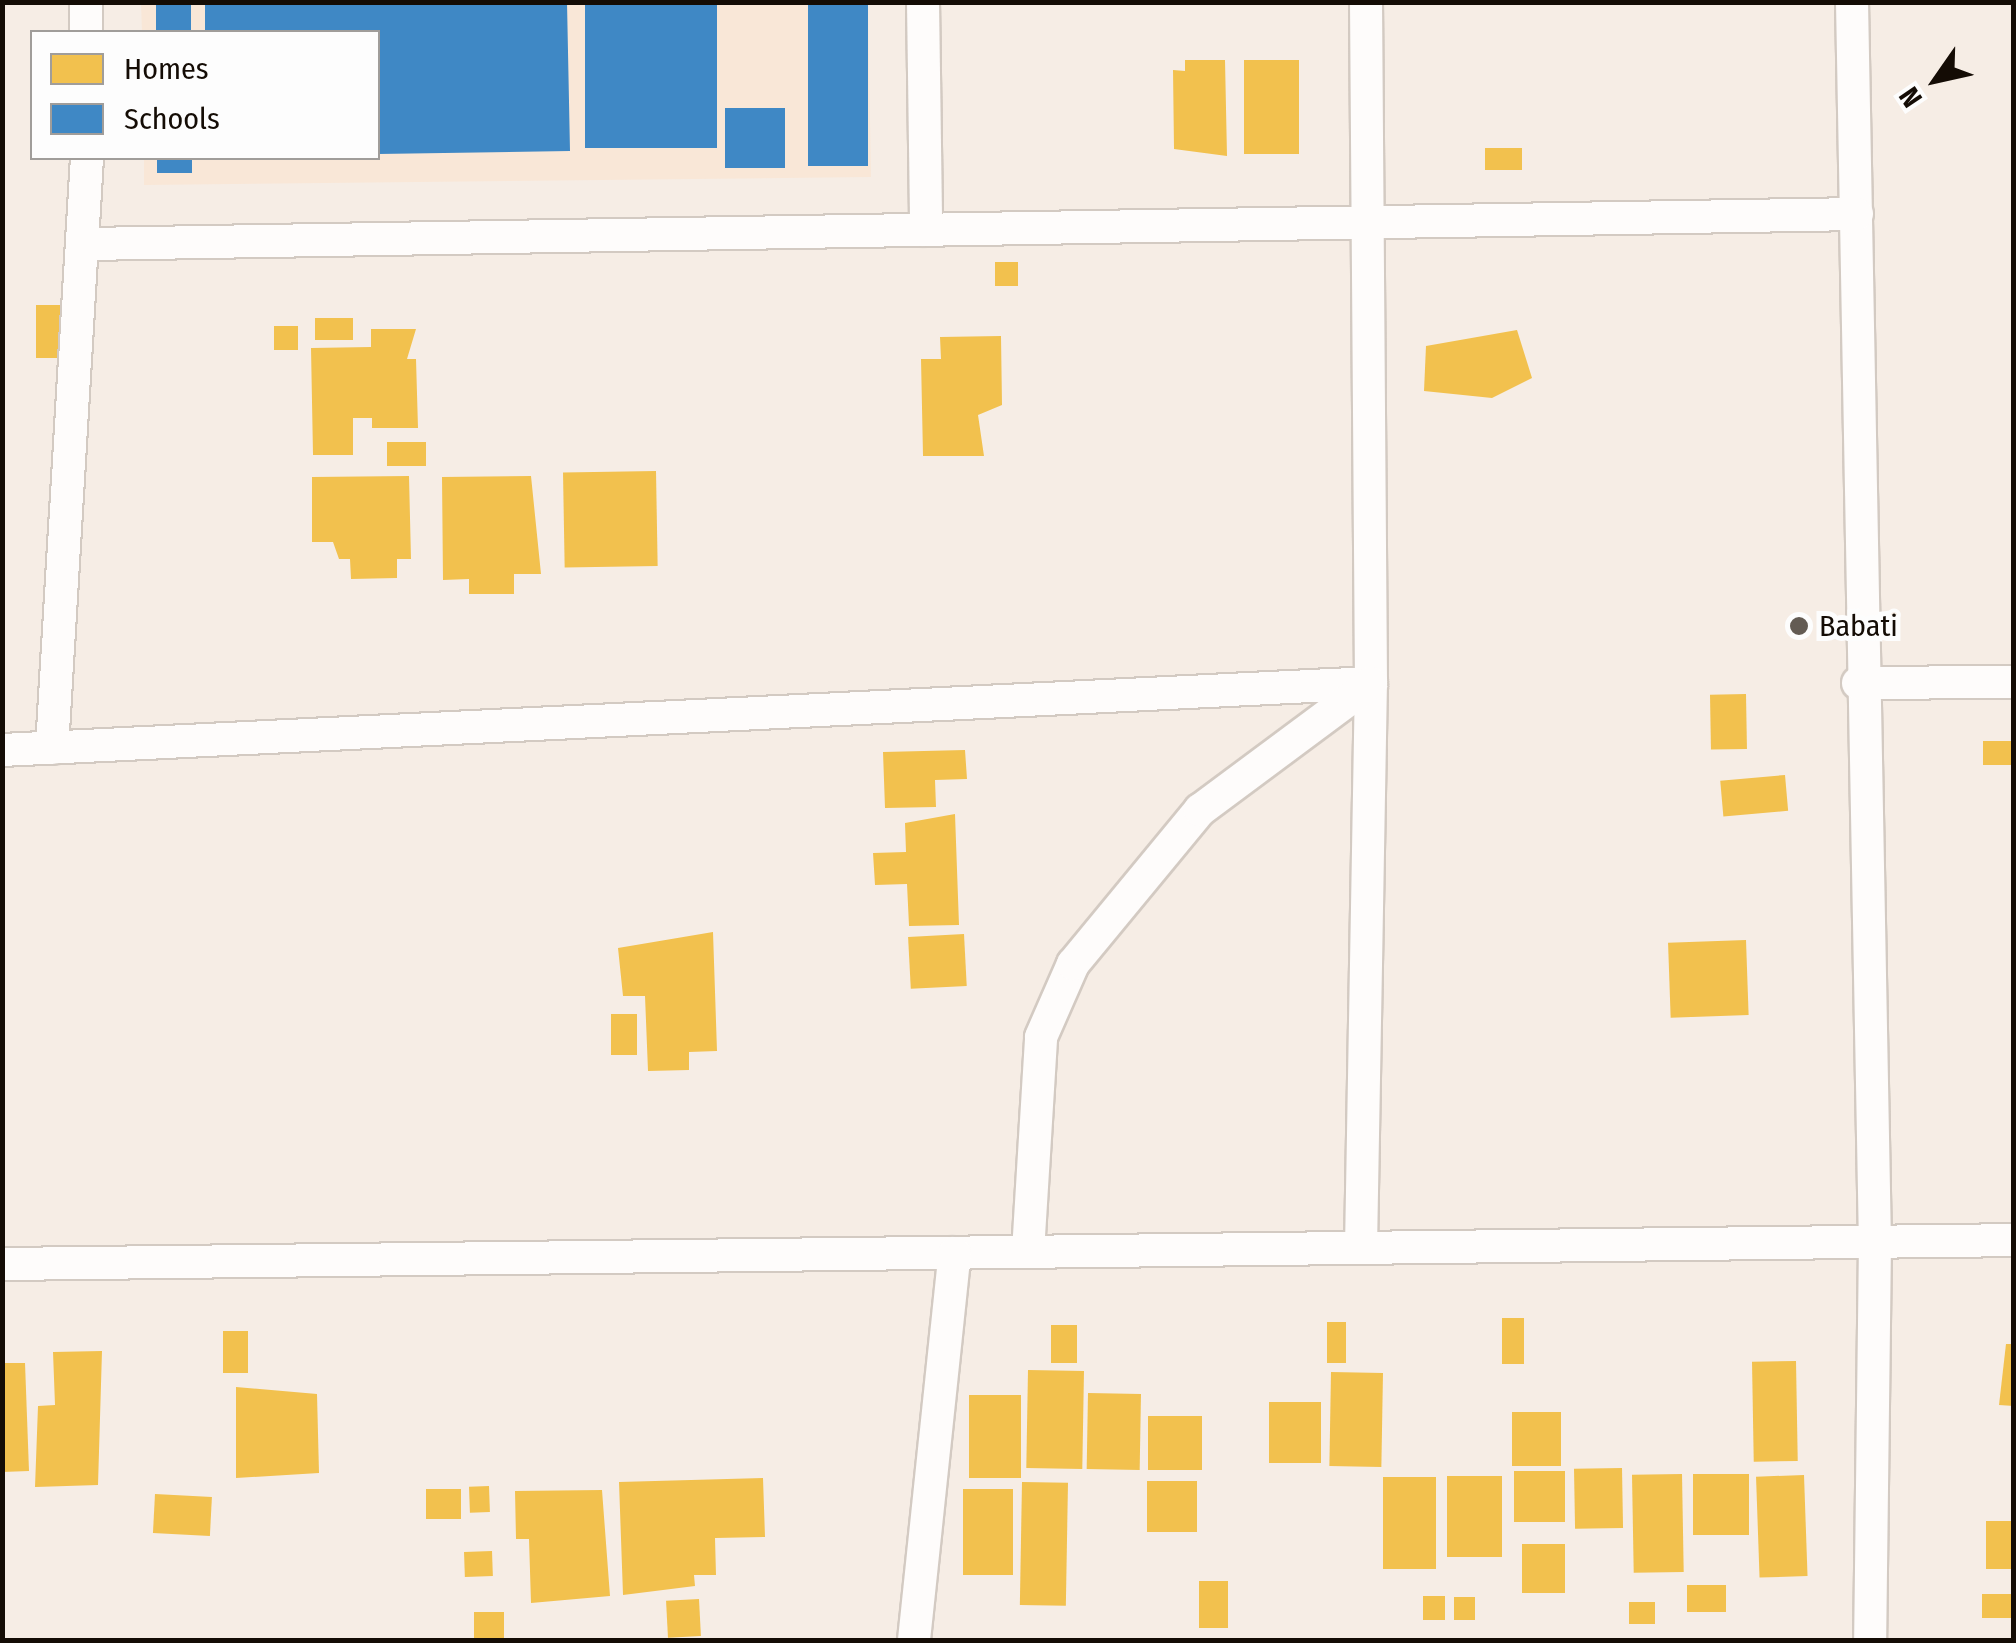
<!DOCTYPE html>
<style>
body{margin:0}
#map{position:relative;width:2016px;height:1643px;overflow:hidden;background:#f6ede5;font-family:"Fira Sans Condensed",sans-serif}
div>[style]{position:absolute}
.built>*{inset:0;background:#f9e7d7}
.homes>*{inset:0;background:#f2c14e;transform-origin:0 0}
.schools>*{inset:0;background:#3f88c5;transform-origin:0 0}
.roads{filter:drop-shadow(2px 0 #d3cac2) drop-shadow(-2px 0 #d3cac2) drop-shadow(0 2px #d3cac2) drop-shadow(0 -2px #d3cac2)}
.street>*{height:32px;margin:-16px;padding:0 16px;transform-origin:16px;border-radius:16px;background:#fefcfb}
.dots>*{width:28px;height:28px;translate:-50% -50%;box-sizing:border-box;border:5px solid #fdfdfd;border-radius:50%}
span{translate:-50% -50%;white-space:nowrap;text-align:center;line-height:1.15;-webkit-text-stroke:10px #fdfdfd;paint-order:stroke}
.poi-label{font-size:30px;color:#140c05}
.left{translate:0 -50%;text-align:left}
.frame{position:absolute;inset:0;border:5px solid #140c05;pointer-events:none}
.legend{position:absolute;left:30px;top:30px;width:350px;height:130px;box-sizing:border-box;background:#fdfdfd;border:2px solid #a09d9a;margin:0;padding:12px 18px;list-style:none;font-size:30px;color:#140c05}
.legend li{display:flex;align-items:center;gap:20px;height:50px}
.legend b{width:50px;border:2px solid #a09d9a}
.north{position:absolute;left:1886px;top:30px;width:100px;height:100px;-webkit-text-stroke:8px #fdfdfd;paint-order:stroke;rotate:236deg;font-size:28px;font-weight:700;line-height:40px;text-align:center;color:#140c05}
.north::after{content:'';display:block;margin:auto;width:35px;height:45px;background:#140c05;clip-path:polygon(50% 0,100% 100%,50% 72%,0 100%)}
</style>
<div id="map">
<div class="built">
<i style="clip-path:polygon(141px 3px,868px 3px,871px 177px,144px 185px,144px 158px,378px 158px,378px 32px,142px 32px)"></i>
</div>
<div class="homes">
<i style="clip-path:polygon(1185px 60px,1225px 60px,1227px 156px,1174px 149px,1173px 70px,1185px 71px)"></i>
<i style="left:1244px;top:60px;width:55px;height:94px"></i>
<i style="left:1522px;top:148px;width:22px;height:37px;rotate:90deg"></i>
<i style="left:995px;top:262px;width:23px;height:24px"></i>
<i style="left:36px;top:305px;width:25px;height:53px"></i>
<i style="left:315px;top:318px;width:38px;height:22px"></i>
<i style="left:274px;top:326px;width:24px;height:24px"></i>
<i style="clip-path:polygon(371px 329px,416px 329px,407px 359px,416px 359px,418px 428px,372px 428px,372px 418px,353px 418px,353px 455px,313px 455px,311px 348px,371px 347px)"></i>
<i style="clip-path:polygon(1517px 330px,1532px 378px,1492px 398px,1424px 391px,1426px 346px)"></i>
<i style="clip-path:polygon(1001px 336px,1002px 405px,978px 415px,984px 456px,923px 456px,921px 359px,941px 359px,940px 337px)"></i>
<i style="left:426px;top:442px;width:24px;height:39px;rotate:90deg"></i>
<i style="left:656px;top:471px;width:95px;height:93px;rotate:89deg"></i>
<i style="clip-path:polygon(409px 476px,411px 559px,397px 559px,397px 578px,351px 579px,350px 559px,339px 559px,333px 542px,312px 542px,312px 477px)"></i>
<i style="clip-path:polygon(531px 476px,541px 574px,514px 574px,514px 594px,469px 594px,469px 579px,443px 580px,442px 477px)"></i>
<i style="left:1746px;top:694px;width:55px;height:36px;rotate:89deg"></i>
<i style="left:1983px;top:741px;width:31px;height:24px"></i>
<i style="clip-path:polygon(965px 750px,967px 779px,935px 780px,936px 807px,885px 808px,883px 752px)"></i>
<i style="left:1785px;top:775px;width:36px;height:65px;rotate:85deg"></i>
<i style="clip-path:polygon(955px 814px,959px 925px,909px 926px,907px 884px,875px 885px,873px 853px,906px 852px,905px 823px)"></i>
<i style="clip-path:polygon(713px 932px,717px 1051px,689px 1052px,689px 1070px,648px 1071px,645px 996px,623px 996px,618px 948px)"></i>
<i style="left:964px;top:934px;width:52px;height:56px;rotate:87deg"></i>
<i style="left:1746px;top:940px;width:75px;height:78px;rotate:88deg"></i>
<i style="left:611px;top:1014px;width:26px;height:41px"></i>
<i style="left:1502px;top:1318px;width:22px;height:46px"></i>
<i style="left:1327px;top:1322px;width:19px;height:41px"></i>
<i style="left:1051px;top:1325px;width:26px;height:38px"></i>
<i style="left:223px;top:1331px;width:25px;height:42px"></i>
<i style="clip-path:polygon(2006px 1344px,2014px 1344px,2014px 1406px,1999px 1405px)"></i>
<i style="clip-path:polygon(102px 1351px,98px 1485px,35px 1487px,38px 1406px,55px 1405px,53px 1352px)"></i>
<i style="left:1796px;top:1361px;width:100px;height:44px;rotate:89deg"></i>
<i style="clip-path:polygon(2px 1363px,25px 1363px,29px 1471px,2px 1472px)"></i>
<i style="left:1028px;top:1370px;width:56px;height:98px;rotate:1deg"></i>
<i style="left:1331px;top:1372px;width:52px;height:94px;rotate:1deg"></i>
<i style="clip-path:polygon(236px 1387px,317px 1394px,319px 1473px,236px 1478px)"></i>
<i style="left:1088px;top:1393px;width:53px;height:76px;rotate:1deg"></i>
<i style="left:969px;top:1395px;width:52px;height:83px"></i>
<i style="left:1269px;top:1402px;width:52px;height:61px"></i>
<i style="left:1512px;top:1412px;width:49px;height:54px"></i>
<i style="left:1148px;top:1416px;width:54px;height:54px"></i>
<i style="left:1622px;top:1468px;width:60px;height:48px;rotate:89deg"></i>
<i style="left:1514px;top:1471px;width:51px;height:51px"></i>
<i style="left:1682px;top:1474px;width:98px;height:50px;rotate:89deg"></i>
<i style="left:1693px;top:1474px;width:56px;height:61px"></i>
<i style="left:1804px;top:1475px;width:101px;height:48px;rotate:88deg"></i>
<i style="left:1447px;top:1476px;width:55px;height:81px"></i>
<i style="left:1383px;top:1477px;width:53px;height:92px"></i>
<i style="clip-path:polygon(763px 1478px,765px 1537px,715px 1538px,716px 1575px,694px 1575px,695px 1586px,623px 1595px,619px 1482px)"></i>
<i style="left:1147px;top:1481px;width:50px;height:51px"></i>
<i style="left:1022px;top:1482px;width:46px;height:123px;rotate:1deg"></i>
<i style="left:489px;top:1486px;width:26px;height:20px;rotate:88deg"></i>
<i style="left:426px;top:1489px;width:35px;height:30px"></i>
<i style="left:963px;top:1489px;width:50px;height:86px"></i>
<i style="clip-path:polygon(602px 1490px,610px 1596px,531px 1603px,529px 1539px,516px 1539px,515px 1491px)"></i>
<i style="left:155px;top:1494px;width:57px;height:39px;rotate:3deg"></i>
<i style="left:1986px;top:1521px;width:28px;height:48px"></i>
<i style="left:1565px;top:1544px;width:49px;height:43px;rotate:90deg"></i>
<i style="left:492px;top:1551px;width:25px;height:28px;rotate:88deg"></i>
<i style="left:1199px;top:1581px;width:29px;height:47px"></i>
<i style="left:1687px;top:1585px;width:39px;height:27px"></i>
<i style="left:1982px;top:1594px;width:32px;height:24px"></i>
<i style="left:1423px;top:1596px;width:22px;height:24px"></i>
<i style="left:1454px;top:1597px;width:21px;height:23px"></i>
<i style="left:699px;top:1599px;width:37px;height:33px;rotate:87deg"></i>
<i style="left:1629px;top:1602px;width:26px;height:22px"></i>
<i style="left:504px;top:1612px;width:28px;height:30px;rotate:90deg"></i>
</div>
<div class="schools">
<i style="left:156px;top:2px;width:35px;height:30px"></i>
<i style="clip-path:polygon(205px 2px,567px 2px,570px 151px,378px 154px,378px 32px,205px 32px)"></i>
<i style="left:585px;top:2px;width:132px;height:146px"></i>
<i style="left:808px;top:2px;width:60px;height:164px"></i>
<i style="left:725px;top:108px;width:60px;height:60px"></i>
<i style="left:157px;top:158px;width:35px;height:15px"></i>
</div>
<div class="roads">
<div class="street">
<i style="left:86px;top:2px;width:30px;rotate:90deg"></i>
<i style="left:923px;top:2px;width:228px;rotate:89.2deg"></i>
<i style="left:1852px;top:2px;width:1240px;rotate:88.94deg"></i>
<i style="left:1875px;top:1242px;width:398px;rotate:90.7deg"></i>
<i style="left:87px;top:244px;width:1770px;rotate:-0.97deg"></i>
<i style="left:1858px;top:683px;width:156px;rotate:-0.4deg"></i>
<i style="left:52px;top:748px;width:591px;rotate:-86.61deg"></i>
<i style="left:2px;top:750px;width:1371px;rotate:-2.8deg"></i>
<i style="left:1361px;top:1248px;width:565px;rotate:-88.99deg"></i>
<i style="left:1371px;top:683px;width:681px;rotate:-90.42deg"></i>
<i style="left:1028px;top:1252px;width:215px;rotate:-86.5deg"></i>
<i style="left:1041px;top:1037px;width:80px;rotate:-66.3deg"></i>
<i style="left:1073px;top:964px;width:200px;rotate:-50.5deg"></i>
<i style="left:1200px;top:810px;width:213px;rotate:-36.6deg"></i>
<i style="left:2px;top:1264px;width:2012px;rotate:-0.68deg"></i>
<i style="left:914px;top:1640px;width:389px;rotate:-84deg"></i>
</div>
</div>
<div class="dots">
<i style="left:1799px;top:626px;background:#635b53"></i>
</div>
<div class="poi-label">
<span class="left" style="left:1819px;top:626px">Babati</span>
</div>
<div class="frame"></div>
<ul class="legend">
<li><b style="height:28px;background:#f2c14e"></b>Homes</li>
<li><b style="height:28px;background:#3f88c5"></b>Schools</li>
</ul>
<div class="north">N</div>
</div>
